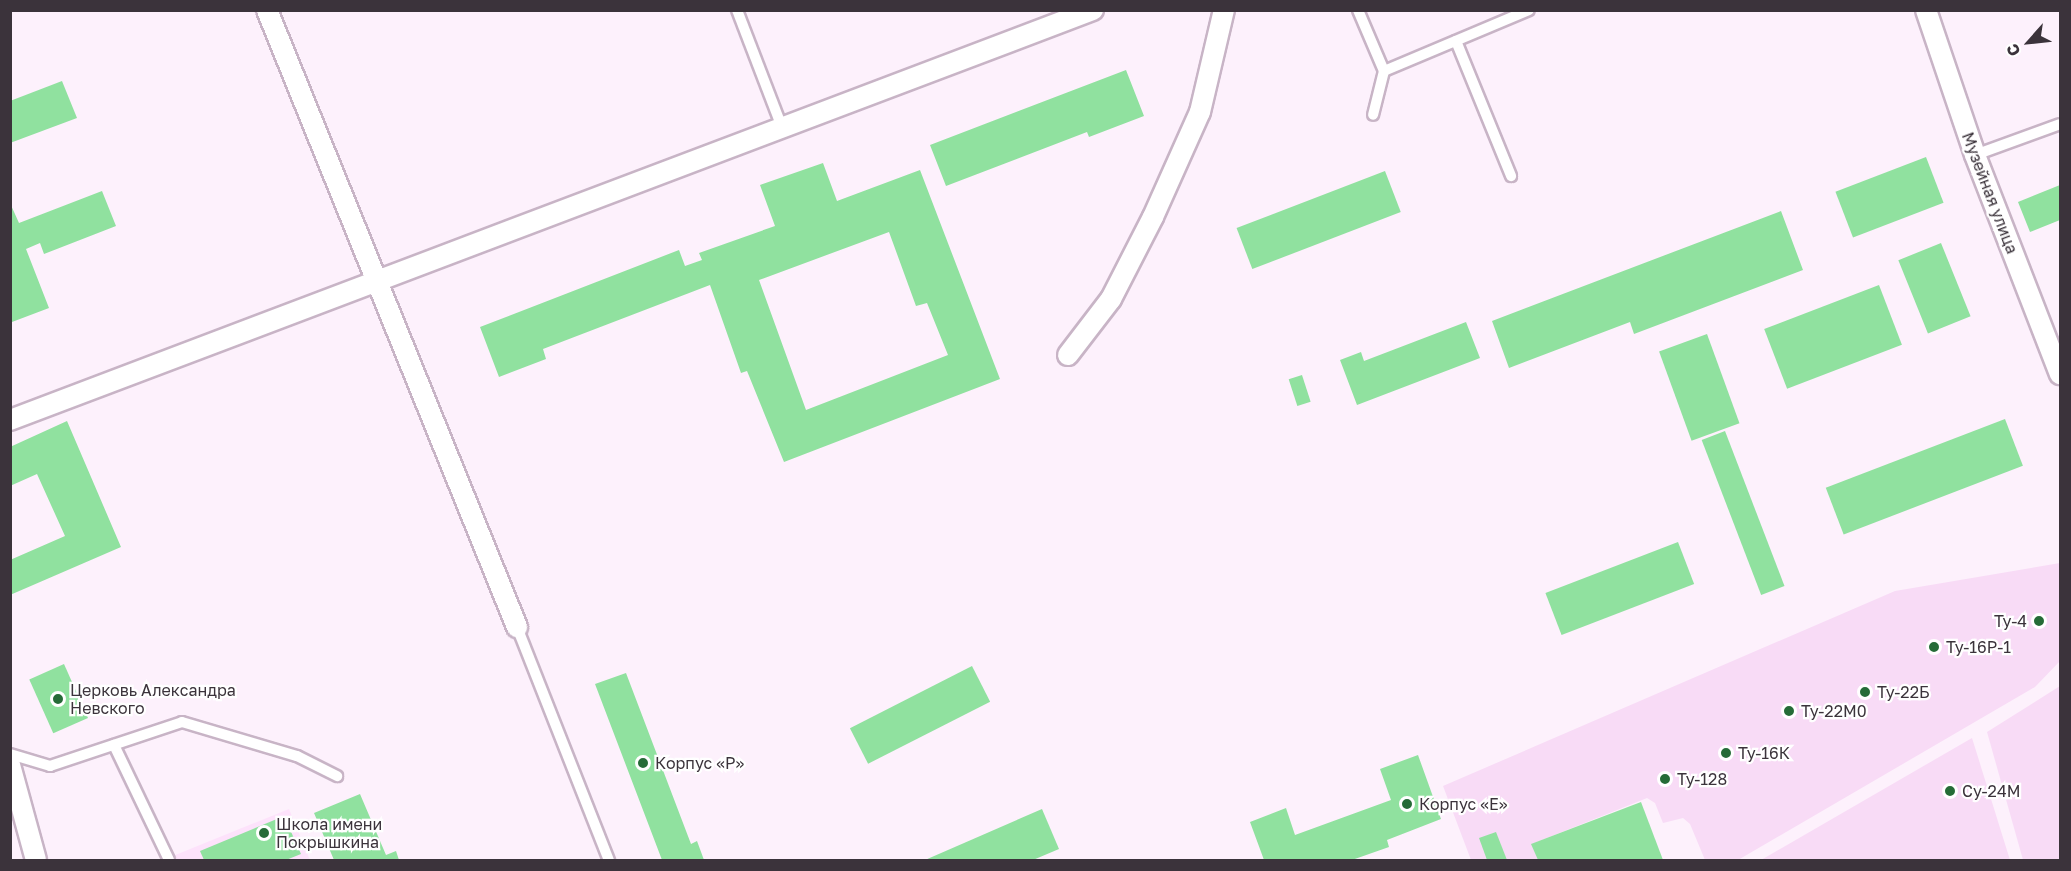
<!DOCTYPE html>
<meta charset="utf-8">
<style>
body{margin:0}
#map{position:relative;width:2071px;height:871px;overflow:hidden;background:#fdf1fc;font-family:"Golos Text",sans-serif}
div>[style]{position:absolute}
.built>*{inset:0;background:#fde2fb}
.green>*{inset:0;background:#f8dbf6}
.building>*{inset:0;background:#90e19f;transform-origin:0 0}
.roads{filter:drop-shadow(2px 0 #c8b4c6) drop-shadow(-2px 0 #c8b4c6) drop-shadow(0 2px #c8b4c6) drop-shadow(0 -2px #c8b4c6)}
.service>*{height:10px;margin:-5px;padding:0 5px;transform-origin:5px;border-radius:5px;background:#fff}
.minor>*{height:20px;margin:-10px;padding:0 10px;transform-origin:10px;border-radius:10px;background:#fff}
.dots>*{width:16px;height:16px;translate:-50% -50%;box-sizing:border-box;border:3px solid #fff;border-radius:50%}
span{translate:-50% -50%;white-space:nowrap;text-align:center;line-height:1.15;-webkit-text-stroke:4.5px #fff;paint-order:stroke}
.street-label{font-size:16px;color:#3b333b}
.poi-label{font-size:16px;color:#3b333b}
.right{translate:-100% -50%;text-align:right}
.left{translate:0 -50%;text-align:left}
.frame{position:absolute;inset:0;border:12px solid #3b333b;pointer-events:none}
.north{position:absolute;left:1999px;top:12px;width:60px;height:60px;-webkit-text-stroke:4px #fff;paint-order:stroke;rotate:243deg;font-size:16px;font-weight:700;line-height:24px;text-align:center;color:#3b333b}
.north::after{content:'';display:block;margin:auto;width:21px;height:27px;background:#3b333b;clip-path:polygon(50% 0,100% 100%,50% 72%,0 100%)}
</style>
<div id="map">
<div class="built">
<i style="clip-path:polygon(289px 809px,310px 860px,163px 860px)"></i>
</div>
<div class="green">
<i style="clip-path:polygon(2060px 563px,2060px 661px,2035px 687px,1738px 860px,1705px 860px,1690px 824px,1683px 818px,1663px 823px,1655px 803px,1647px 798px,1532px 844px,1538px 860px,1471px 860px,1443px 786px,1895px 591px)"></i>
<i style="clip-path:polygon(2060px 686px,2060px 860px,2023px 860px,1987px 732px)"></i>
<i style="clip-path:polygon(1972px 738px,2010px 860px,1761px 860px)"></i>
</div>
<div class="building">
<i style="clip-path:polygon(1126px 70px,1144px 116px,1089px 137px,1087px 132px,946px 186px,930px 145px)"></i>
<i style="clip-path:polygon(62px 81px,77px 118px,10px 143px,10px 101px)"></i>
<i style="left:1926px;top:157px;width:49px;height:97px;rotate:69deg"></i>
<i style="clip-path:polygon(evenodd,823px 163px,837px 201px,920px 170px,1000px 379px,784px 462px,747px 371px,741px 373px,710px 285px,543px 349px,546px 359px,499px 377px,480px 327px,679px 250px,685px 266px,702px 260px,699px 253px,775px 226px,760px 185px,823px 163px,889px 232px,916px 306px,927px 303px,948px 355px,806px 410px,759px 280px,889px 232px)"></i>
<i style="left:1385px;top:171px;width:44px;height:159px;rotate:69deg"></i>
<i style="clip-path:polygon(2060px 185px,2060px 220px,2030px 232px,2018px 202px)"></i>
<i style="clip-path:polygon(102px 191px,116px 226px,44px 254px,40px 243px,26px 249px,49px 308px,12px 322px,10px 203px,19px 223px)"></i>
<i style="clip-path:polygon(1781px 211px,1803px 270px,1634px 334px,1630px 322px,1509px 368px,1492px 321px)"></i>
<i style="left:1941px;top:243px;width:79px;height:46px;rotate:68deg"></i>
<i style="left:1879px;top:285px;width:64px;height:123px;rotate:69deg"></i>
<i style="clip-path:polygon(1466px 322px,1480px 358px,1357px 405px,1340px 360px,1361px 352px,1364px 361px)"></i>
<i style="left:1707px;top:334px;width:95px;height:51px;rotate:70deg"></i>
<i style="left:1302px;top:375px;width:28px;height:14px;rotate:72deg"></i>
<i style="left:2005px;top:419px;width:50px;height:192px;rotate:69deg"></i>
<i style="clip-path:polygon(67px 421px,121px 547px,10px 595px,10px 560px,65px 536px,37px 474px,10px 486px,10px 447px)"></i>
<i style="left:1725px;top:431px;width:166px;height:25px;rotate:69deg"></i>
<i style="left:1678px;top:542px;width:45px;height:142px;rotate:69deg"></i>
<i style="left:64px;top:664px;width:59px;height:38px;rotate:66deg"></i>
<i style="left:972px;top:666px;width:40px;height:137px;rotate:63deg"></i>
<i style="clip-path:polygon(626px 673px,691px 844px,697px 841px,704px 860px,662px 860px,595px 684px)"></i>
<i style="clip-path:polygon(1418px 755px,1441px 819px,1387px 840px,1389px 847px,1352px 860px,1264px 860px,1250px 822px,1286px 808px,1295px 835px,1391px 800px,1380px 769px)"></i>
<i style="clip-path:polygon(360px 794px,386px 855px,396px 851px,399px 860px,334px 860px,314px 813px)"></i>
<i style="clip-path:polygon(1641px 802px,1663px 860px,1538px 860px,1531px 844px)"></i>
<i style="clip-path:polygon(1042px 809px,1059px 849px,1033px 860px,925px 860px)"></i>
<i style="clip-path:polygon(284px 816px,301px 854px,286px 860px,204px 860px,200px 851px)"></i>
<i style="clip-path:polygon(1496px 832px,1507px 860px,1487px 860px,1479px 838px)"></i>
</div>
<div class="roads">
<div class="service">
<i style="left:737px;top:10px;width:125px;rotate:69deg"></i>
<i style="left:1358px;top:10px;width:66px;rotate:66.9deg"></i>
<i style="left:1384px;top:71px;width:45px;rotate:104deg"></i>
<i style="left:1456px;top:41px;width:146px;rotate:67.8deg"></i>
<i style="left:1384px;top:71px;width:157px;rotate:-22.8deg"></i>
<i style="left:1975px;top:155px;width:90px;rotate:-20deg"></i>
<i style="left:517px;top:627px;width:251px;rotate:68.5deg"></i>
<i style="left:114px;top:745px;width:127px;rotate:64.4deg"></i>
<i style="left:10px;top:754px;width:42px;rotate:16.7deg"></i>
<i style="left:50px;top:766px;width:139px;rotate:-18.4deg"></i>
<i style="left:182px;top:722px;width:120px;rotate:16.5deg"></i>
<i style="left:297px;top:756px;width:45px;rotate:26.6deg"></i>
</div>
<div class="minor">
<i style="left:267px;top:10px;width:666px;rotate:67.94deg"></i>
<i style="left:1926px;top:10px;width:153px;rotate:71.3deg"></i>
<i style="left:1975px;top:155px;width:235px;rotate:68.8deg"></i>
<i style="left:1068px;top:355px;width:71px;rotate:-52.5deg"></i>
<i style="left:1111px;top:299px;width:92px;rotate:-62.9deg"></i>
<i style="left:1153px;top:217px;width:115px;rotate:-65.9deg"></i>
<i style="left:1200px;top:112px;width:105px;rotate:-76.8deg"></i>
<i style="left:10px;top:420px;width:1158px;rotate:-20.74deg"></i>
<i style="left:10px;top:765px;width:98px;rotate:74.7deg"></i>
</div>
</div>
<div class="dots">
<i style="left:2039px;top:621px;background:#256b37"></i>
<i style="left:1934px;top:647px;background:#256b37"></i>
<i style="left:1865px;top:692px;background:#256b37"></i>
<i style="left:58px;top:699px;background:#256b37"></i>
<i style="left:1789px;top:711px;background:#256b37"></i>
<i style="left:1726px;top:753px;background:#256b37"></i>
<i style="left:643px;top:763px;background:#256b37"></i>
<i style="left:1665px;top:779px;background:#256b37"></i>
<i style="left:1950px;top:791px;background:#256b37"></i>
<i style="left:1407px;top:804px;background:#256b37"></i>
<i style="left:264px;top:833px;background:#256b37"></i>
</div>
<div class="street-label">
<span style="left:1990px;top:193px;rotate:69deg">Музейная улица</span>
</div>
<div class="poi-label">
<span class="right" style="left:2027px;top:621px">Ту-4</span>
<span class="left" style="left:1946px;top:647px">Ту-16Р-1</span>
<span class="left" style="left:70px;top:699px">Церковь Александра<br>Невского</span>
<span class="left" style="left:1877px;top:692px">Ту-22Б</span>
<span class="left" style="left:1801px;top:711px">Ту-22М0</span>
<span class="left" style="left:1738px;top:753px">Ту-16К</span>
<span class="left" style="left:655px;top:763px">Корпус «Р»</span>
<span class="left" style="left:1677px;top:779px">Ту-128</span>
<span class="left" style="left:1962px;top:791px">Су-24М</span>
<span class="left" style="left:1419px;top:804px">Корпус «Е»</span>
<span class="left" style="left:276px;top:833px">Школа имени<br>Покрышкина</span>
</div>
<div class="frame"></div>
<div class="north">С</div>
</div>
